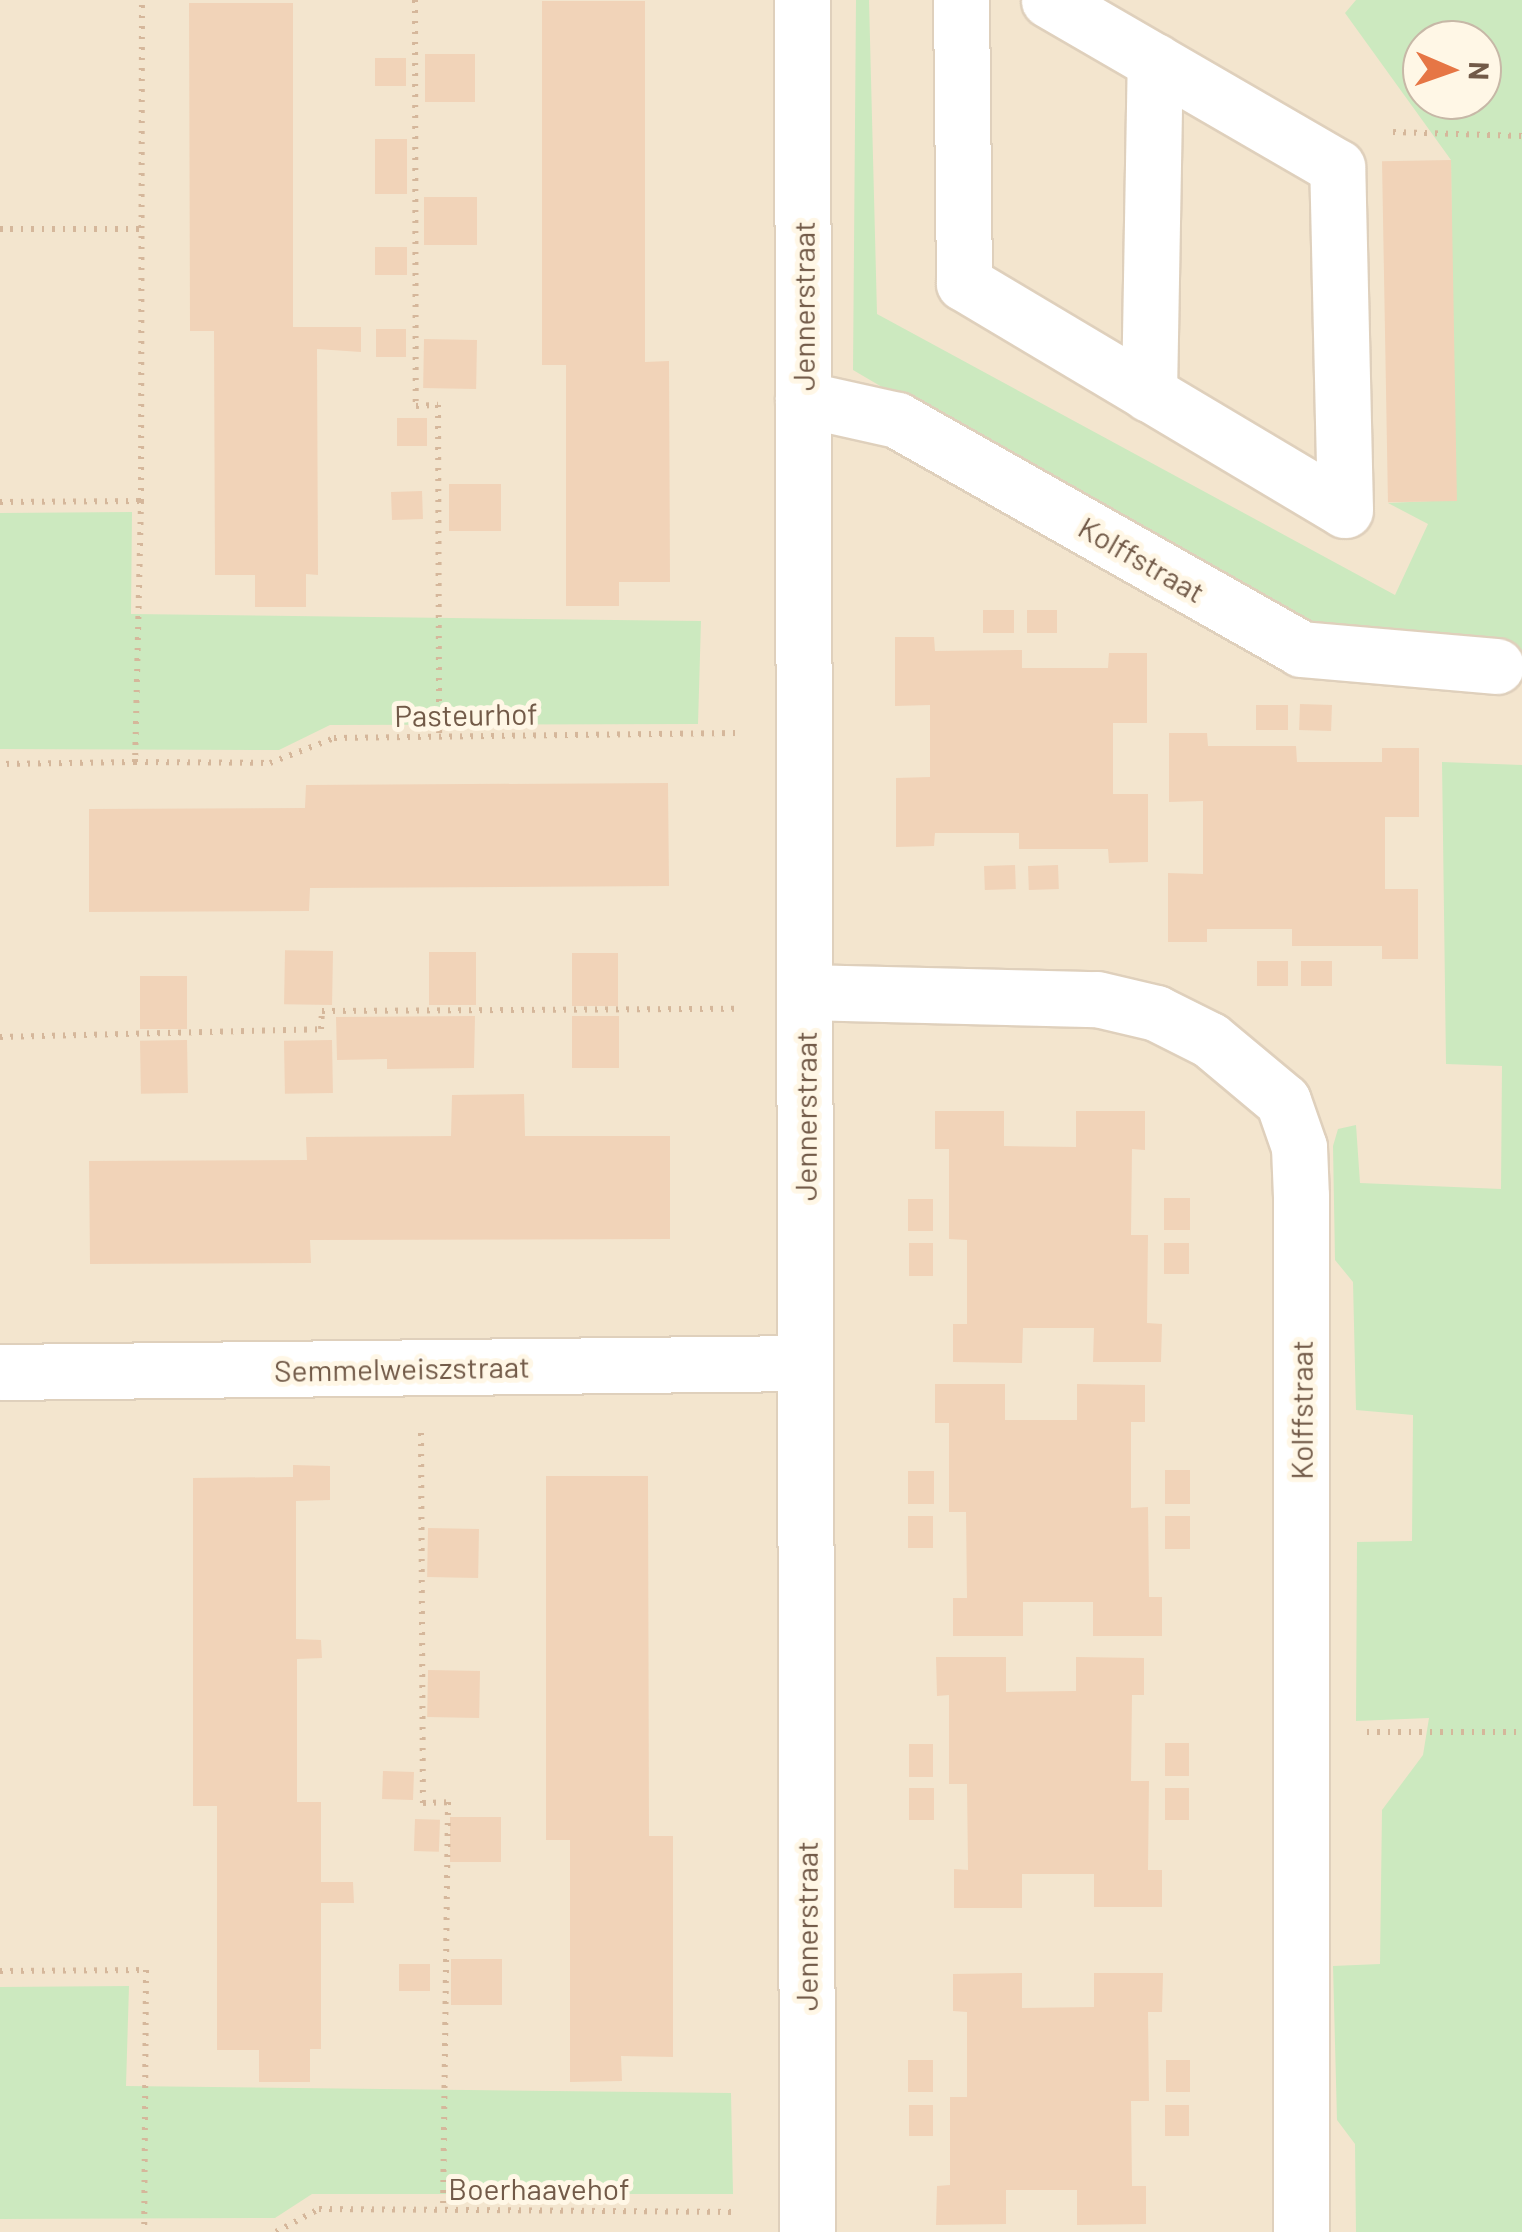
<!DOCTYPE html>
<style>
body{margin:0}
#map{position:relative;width:1522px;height:2232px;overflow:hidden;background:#fcf3e0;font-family:Barlow,sans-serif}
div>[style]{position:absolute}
.residential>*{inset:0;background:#f3e5ce}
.green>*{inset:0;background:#cce9bf}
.building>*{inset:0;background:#f1d3b8;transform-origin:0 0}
.path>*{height:6px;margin-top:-3px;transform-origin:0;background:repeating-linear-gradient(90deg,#d5b79b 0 2.5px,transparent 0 10.5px)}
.roads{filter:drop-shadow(2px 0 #dfd0bc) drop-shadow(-2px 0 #dfd0bc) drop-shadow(0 2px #dfd0bc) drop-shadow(0 -2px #dfd0bc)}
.minor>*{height:55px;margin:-27.5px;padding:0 27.5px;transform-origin:27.5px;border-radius:27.5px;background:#fff}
span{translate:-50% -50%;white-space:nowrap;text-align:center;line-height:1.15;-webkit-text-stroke:10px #fff7e6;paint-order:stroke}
.street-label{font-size:30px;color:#725a48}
.north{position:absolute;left:1402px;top:20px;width:100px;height:100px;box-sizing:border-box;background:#fff7e6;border:2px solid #c7b8a7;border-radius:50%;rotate:92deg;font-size:28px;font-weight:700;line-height:40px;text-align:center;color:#725a48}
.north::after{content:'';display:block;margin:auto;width:35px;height:45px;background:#e67645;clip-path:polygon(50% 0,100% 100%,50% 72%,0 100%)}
</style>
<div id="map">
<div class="residential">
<i style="clip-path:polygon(evenodd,0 0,1522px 0,1522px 2232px,0 2232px,0 0,1422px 40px,1482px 40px,1482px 100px,1422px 100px,1422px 40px)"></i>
</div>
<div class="green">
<i style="clip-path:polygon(evenodd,856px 0,869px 0,877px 314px,1395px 595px,1428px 524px,1388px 503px,1454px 500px,1451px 160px,1345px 13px,1356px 0,1522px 0,1522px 652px,1295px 629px,853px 370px,856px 0,1422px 40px,1482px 40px,1482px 100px,1422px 100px,1422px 40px)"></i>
<i style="clip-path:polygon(132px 512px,131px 614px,701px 621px,698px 724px,330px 725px,279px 750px,0 749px,0 513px)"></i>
<i style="clip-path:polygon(1442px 762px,1522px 765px,1522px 2232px,1356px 2232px,1355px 2144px,1337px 2120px,1333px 1966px,1380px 1964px,1382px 1810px,1423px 1755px,1429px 1718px,1356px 1721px,1357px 1542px,1412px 1541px,1413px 1415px,1356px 1410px,1353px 1282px,1335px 1260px,1333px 1146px,1338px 1129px,1356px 1125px,1360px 1183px,1501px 1189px,1502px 1066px,1446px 1064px)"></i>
<i style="clip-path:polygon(129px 1986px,126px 2086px,731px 2093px,733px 2194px,312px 2194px,275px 2218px,0 2219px,0 1987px)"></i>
</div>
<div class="building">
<i style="clip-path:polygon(542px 1px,645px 1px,645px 362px,669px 361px,670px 582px,619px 582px,619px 606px,566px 606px,566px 365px,542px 365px)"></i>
<i style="clip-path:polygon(189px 3px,293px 3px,293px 327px,361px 327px,361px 352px,317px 349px,318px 575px,306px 574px,306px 607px,255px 607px,255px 575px,215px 575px,214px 331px,190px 331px)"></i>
<i style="left:425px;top:54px;width:50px;height:48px"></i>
<i style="left:375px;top:58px;width:31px;height:28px"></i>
<i style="left:375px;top:139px;width:32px;height:55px"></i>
<i style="left:1451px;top:160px;width:341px;height:69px;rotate:89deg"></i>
<i style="left:424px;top:197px;width:53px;height:48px"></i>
<i style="left:375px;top:247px;width:32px;height:28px"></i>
<i style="left:376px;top:329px;width:30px;height:28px"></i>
<i style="left:424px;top:339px;width:53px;height:49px;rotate:1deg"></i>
<i style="left:397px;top:418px;width:30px;height:28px"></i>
<i style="left:449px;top:484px;width:52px;height:47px"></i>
<i style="left:422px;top:491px;width:28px;height:31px;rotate:88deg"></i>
<i style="left:983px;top:610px;width:31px;height:23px"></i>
<i style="left:1027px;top:610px;width:30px;height:23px"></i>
<i style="clip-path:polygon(895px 637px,934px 637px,935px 651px,1022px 650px,1022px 668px,1108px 668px,1109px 653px,1147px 653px,1147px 723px,1113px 723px,1113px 794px,1148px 794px,1148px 862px,1109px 863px,1108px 849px,1019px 849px,1019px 833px,935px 833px,934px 846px,896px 847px,896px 778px,930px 777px,930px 705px,895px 706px)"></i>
<i style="left:1300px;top:704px;width:32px;height:26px;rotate:2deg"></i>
<i style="left:1256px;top:705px;width:32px;height:25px"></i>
<i style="clip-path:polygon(1169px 733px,1207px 733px,1208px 746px,1296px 746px,1297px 762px,1382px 762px,1382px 748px,1419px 748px,1419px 817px,1385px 817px,1385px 889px,1418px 889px,1418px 959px,1382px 959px,1382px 946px,1292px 946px,1292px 929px,1207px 929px,1207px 942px,1168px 942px,1168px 873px,1203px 874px,1203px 801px,1169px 802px)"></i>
<i style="clip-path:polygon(668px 783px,669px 886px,310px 888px,309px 911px,89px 912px,89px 809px,305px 808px,306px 785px)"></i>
<i style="left:1015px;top:865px;width:24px;height:31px;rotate:88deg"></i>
<i style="left:1058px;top:865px;width:24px;height:30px;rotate:88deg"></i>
<i style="left:333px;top:951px;width:54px;height:48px;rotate:91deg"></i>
<i style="left:429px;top:952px;width:47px;height:53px"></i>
<i style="left:572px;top:953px;width:46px;height:53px"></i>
<i style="left:1257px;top:961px;width:31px;height:25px"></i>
<i style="left:1301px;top:961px;width:31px;height:25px"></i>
<i style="left:140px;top:976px;width:47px;height:53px"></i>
<i style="clip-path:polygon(475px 1016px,474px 1068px,387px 1069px,387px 1059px,337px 1060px,336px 1017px)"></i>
<i style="left:572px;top:1016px;width:47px;height:52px"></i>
<i style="left:187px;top:1040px;width:53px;height:47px;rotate:89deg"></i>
<i style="left:332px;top:1040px;width:53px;height:48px;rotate:89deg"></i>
<i style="clip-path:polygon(524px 1094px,525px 1136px,670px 1136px,670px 1239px,310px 1240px,311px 1263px,90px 1264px,89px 1161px,307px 1160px,306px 1137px,451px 1136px,452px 1095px)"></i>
<i style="clip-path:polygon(935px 1111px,1004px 1111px,1004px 1146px,1076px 1147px,1076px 1111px,1145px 1111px,1145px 1150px,1132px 1149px,1131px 1235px,1148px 1235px,1147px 1323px,1162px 1324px,1161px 1362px,1093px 1362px,1094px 1328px,1023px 1328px,1022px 1363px,953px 1362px,953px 1324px,967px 1324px,967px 1240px,949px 1239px,949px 1149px,935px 1149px)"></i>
<i style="left:1164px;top:1198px;width:26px;height:32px"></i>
<i style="left:908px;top:1199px;width:25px;height:32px"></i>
<i style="left:909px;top:1243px;width:24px;height:33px"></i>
<i style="left:1164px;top:1243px;width:25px;height:31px"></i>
<i style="clip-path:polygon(935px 1384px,1005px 1384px,1005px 1420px,1077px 1420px,1077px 1384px,1145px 1385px,1145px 1422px,1131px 1422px,1131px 1508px,1148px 1507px,1149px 1597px,1162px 1597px,1162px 1636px,1093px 1636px,1093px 1602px,1023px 1602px,1023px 1636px,953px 1636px,953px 1598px,967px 1598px,966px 1512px,949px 1512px,949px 1423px,935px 1423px)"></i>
<i style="clip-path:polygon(293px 1465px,330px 1466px,330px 1500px,296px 1501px,296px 1639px,321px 1640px,322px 1658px,297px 1659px,297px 1802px,321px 1802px,321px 1882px,353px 1882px,354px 1903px,321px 1903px,321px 2049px,310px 2049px,310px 2082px,259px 2082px,259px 2050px,217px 2050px,217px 1806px,193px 1806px,193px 1478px,293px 1477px)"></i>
<i style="left:1190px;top:1470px;width:34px;height:25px;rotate:90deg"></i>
<i style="left:934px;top:1471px;width:33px;height:26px;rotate:90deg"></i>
<i style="clip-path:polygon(546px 1476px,648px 1476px,649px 1836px,673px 1836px,673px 2057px,621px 2056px,622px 2081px,570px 2082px,570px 1840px,546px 1840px)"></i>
<i style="left:908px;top:1516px;width:25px;height:32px"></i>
<i style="left:1165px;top:1516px;width:25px;height:33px"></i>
<i style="left:428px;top:1528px;width:51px;height:49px;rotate:1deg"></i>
<i style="clip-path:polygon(936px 1657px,1006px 1657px,1006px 1692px,1076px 1691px,1076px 1657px,1144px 1658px,1144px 1695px,1132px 1695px,1131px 1781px,1149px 1781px,1148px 1870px,1162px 1870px,1162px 1907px,1094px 1907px,1094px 1874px,1022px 1874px,1022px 1908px,954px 1908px,954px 1869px,968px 1870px,967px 1784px,949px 1784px,949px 1695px,937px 1696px)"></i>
<i style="left:428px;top:1670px;width:52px;height:47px;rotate:1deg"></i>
<i style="left:1165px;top:1743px;width:24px;height:33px"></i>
<i style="left:909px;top:1744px;width:24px;height:33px"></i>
<i style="left:383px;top:1771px;width:31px;height:28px;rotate:2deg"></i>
<i style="left:909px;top:1788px;width:25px;height:32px"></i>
<i style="left:1189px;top:1788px;width:32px;height:24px;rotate:90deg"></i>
<i style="left:450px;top:1817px;width:51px;height:45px"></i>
<i style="left:415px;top:1819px;width:25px;height:32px;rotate:2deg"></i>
<i style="left:451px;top:1959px;width:51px;height:46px"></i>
<i style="left:399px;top:1964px;width:31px;height:27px"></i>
<i style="clip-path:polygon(1022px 1973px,1022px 2008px,1094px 2007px,1094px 1973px,1163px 1973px,1162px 2012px,1148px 2012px,1149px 2101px,1131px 2101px,1132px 2186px,1146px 2186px,1146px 2224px,1077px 2225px,1077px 2190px,1006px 2190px,1006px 2224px,936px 2225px,937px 2186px,950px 2185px,950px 2097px,967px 2097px,967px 2012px,953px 2011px,953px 1974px)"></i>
<i style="left:908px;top:2060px;width:25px;height:32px"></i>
<i style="left:1190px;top:2060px;width:32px;height:24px;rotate:90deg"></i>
<i style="left:909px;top:2105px;width:24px;height:31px"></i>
<i style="left:1165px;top:2105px;width:24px;height:31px"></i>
</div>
<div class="path">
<i style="left:415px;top:0;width:406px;rotate:89.9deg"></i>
<i style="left:416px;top:406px;width:22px;rotate:-3deg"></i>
<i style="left:438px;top:405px;width:331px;rotate:89.8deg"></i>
<i style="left:1393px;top:132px;width:129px;rotate:1.8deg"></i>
<i style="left:0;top:229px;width:142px"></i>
<i style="left:141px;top:501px;width:501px;rotate:-89.89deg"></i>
<i style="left:0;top:502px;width:141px;rotate:-0.4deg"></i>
<i style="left:141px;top:501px;width:261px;rotate:91.3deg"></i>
<i style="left:135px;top:762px;width:135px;rotate:179.2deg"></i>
<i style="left:135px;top:762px;width:135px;rotate:0.4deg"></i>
<i style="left:270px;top:763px;width:69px;rotate:-21.3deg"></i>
<i style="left:334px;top:738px;width:403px;rotate:-0.7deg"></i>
<i style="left:0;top:1037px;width:321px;rotate:-1.4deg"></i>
<i style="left:321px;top:1029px;width:18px;rotate:-87deg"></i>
<i style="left:322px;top:1011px;width:415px;rotate:-0.3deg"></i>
<i style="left:421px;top:1433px;width:370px;rotate:89.7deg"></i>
<i style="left:423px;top:1803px;width:25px;rotate:-2deg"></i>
<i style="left:448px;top:1802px;width:408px;rotate:90.7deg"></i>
<i style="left:1367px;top:1732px;width:155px"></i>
<i style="left:0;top:1971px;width:146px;rotate:-0.4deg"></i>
<i style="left:146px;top:1970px;width:262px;rotate:90.4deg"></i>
<i style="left:276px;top:2232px;width:49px;rotate:-28.1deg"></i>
<i style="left:319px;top:2209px;width:420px;rotate:0.4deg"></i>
</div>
<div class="roads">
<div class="minor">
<i style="left:802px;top:0;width:2232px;rotate:89.87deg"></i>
<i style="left:961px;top:0;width:283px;rotate:89.4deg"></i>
<i style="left:964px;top:283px;width:443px;rotate:30.8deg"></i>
<i style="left:1345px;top:510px;width:343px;rotate:-91.3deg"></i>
<i style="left:1337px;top:167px;width:333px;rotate:-149.9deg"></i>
<i style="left:1149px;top:394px;width:333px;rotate:-89deg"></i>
<i style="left:803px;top:399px;width:96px;rotate:12.6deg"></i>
<i style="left:897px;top:420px;width:464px;rotate:29.5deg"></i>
<i style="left:1301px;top:649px;width:196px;rotate:5deg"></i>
<i style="left:804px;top:992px;width:293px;rotate:1.4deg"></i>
<i style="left:1097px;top:999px;width:61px;rotate:13.3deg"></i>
<i style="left:1156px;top:1013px;width:60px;rotate:26.6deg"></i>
<i style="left:1210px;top:1040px;width:95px;rotate:39.9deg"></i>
<i style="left:1283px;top:1101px;width:49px;rotate:70.8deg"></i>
<i style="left:1299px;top:1147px;width:49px;rotate:87.7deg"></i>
<i style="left:1301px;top:1196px;width:1036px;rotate:90deg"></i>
<i style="left:0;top:1372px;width:805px;rotate:-0.64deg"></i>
</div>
</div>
<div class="street-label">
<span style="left:803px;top:306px;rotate:-90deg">Jennerstraat</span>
<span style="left:1142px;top:559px;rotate:30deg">Kolffstraat</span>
<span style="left:466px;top:714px;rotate:-1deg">Pasteurhof</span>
<span style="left:805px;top:1116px;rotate:-90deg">Jennerstraat</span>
<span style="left:402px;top:1368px;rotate:-1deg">Semmelweiszstraat</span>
<span style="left:1301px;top:1410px;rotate:-90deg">Kolffstraat</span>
<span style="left:806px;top:1926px;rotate:-90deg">Jennerstraat</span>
<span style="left:539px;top:2188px">Boerhaavehof</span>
</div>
<div class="north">N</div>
</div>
